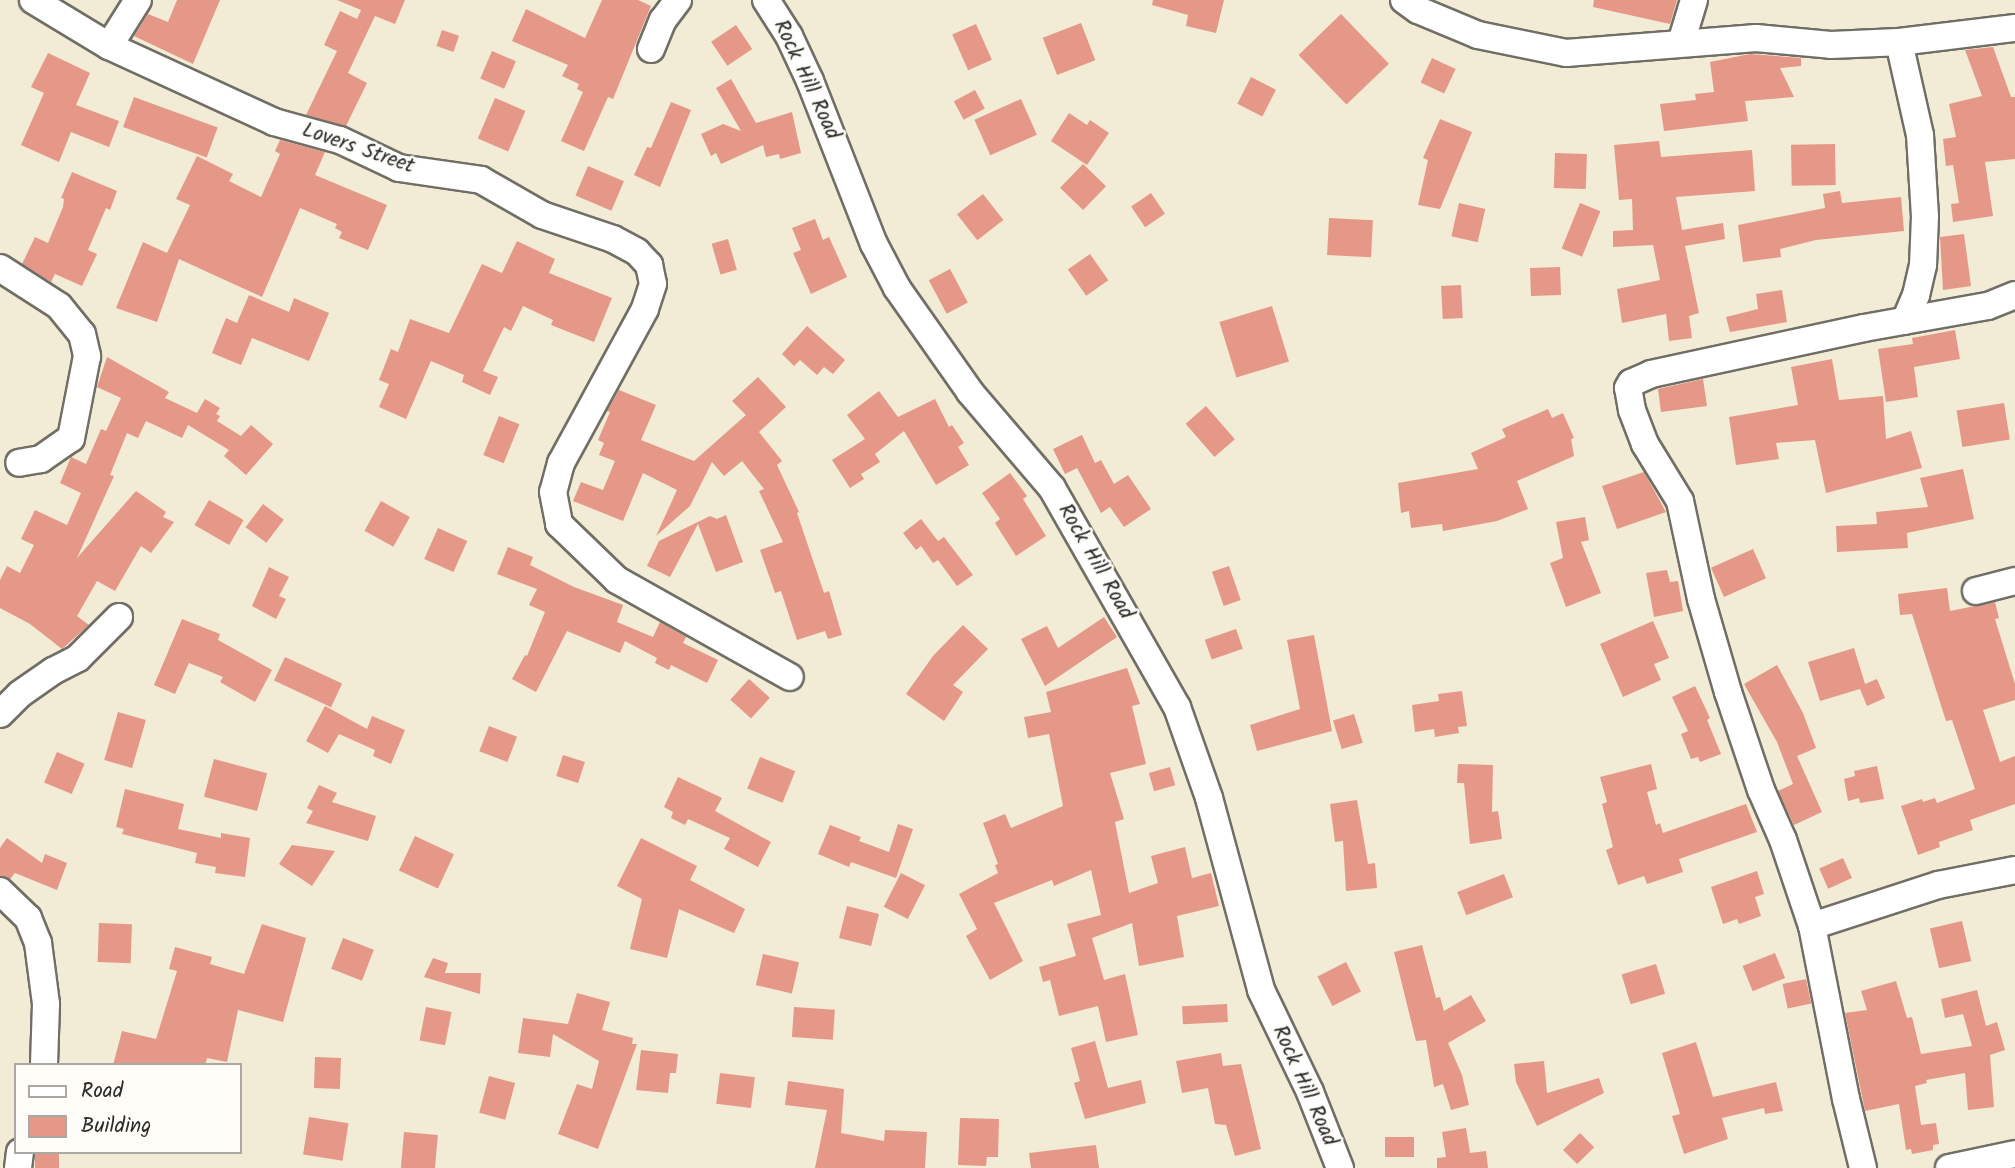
<!DOCTYPE html>
<style>
body{margin:0}
#map{position:relative;width:2015px;height:1168px;overflow:hidden;background:#f2ebd5;font-family:Kalam,sans-serif}
div>[style]{position:absolute}
.building>*{inset:0;background:#e59888;transform-origin:0 0}
.roads{filter:drop-shadow(2px 0 #716e66) drop-shadow(-2px 0 #716e66) drop-shadow(0 2px #716e66) drop-shadow(0 -2px #716e66)}
.minor>*{height:26px;margin:-13px;padding:0 13px;transform-origin:13px;border-radius:13px;background:#fff}
span{translate:-50% -50%;white-space:nowrap;text-align:center;line-height:1.15;-webkit-text-stroke:5px #fdfcf7;paint-order:stroke}
.street-label{font-size:21px;color:#2b2b2b}
.legend{position:absolute;left:14px;top:1063px;width:228px;height:91px;box-sizing:border-box;background:#fdfcf7;border:2px solid #a9a8a5;margin:0;padding:9px 12px;list-style:none;font-size:21px;color:#2b2b2b}
.legend li{display:flex;align-items:center;gap:14px;height:35px}
.legend b{width:35px;border:2px solid #a9a8a5}
</style>
<div id="map">
<div class="building">
<i style="clip-path:polygon(177px 0,220px 0,193px 64px,134px 36px,148px 14px,168px 22px)"></i>
<i style="clip-path:polygon(337px 0,405px 0,395px 24px,375px 16px,348px 73px,367px 83px,346px 126px,306px 115px,337px 51px,324px 45px,340px 11px,357px 19px,361px 10px)"></i>
<i style="clip-path:polygon(602px 0,638px 0,651px 6px,613px 99px,608px 97px,584px 151px,561px 141px,583px 92px,577px 89px,579px 84px,562px 76px,568px 65px,512px 41px,526px 9px,585px 38px)"></i>
<i style="clip-path:polygon(1153px 0,1224px 0,1216px 33px,1186px 26px,1188px 15px,1152px 5px)"></i>
<i style="clip-path:polygon(1594px 0,1677px 0,1670px 24px,1593px 7px)"></i>
<i style="left:1341px;top:14px;width:69px;height:59px;rotate:46deg"></i>
<i style="left:1081px;top:23px;width:40px;height:41px;rotate:69deg"></i>
<i style="left:976px;top:24px;width:39px;height:26px;rotate:66deg"></i>
<i style="left:736px;top:25px;width:29px;height:30px;rotate:56deg"></i>
<i style="left:442px;top:30px;width:18px;height:17px;rotate:19deg"></i>
<i style="clip-path:polygon(1993px 47px,2011px 97px,2015px 97px,2015px 159px,1985px 162px,1993px 216px,1953px 222px,1951px 204px,1959px 203px,1953px 165px,1946px 166px,1943px 139px,1956px 137px,1949px 104px,1982px 96px,1965px 50px)"></i>
<i style="left:492px;top:51px;width:26px;height:30px;rotate:23deg"></i>
<i style="clip-path:polygon(48px 53px,90px 73px,76px 105px,119px 121px,109px 147px,71px 132px,59px 162px,21px 145px,44px 93px,31px 87px)"></i>
<i style="clip-path:polygon(1750px 54px,1801px 58px,1801px 66px,1780px 68px,1794px 97px,1745px 101px,1748px 121px,1664px 131px,1660px 104px,1696px 100px,1695px 94px,1714px 92px,1710px 62px)"></i>
<i style="left:1432px;top:58px;width:26px;height:27px;rotate:25deg"></i>
<i style="left:1251px;top:77px;width:28px;height:30px;rotate:27deg"></i>
<i style="clip-path:polygon(731px 79px,756px 123px,792px 112px,801px 153px,780px 159px,779px 154px,766px 157px,763px 145px,721px 164px,716px 153px,711px 156px,701px 134px,723px 124px,741px 131px,716px 88px)"></i>
<i style="left:975px;top:90px;width:21px;height:24px;rotate:62deg"></i>
<i style="left:134px;top:97px;width:89px;height:32px;rotate:20deg"></i>
<i style="left:495px;top:98px;width:33px;height:44px;rotate:23deg"></i>
<i style="left:1021px;top:99px;width:39px;height:51px;rotate:66deg"></i>
<i style="clip-path:polygon(671px 102px,691px 110px,660px 187px,634px 175px,647px 147px,651px 148px)"></i>
<i style="clip-path:polygon(1069px 113px,1087px 125px,1090px 120px,1109px 133px,1087px 165px,1051px 141px)"></i>
<i style="clip-path:polygon(1440px 119px,1472px 132px,1440px 209px,1418px 205px,1428px 160px,1423px 158px)"></i>
<i style="clip-path:polygon(280px 140px,325px 152px,315px 175px,387px 205px,368px 250px,339px 238px,342px 232px,335px 228px,337px 224px,300px 208px,262px 297px,179px 259px,157px 322px,116px 308px,143px 242px,178px 258px,167px 253px,190px 205px,176px 199px,197px 156px,233px 174px,229px 181px,261px 197px,280px 154px,275px 151px)"></i>
<i style="clip-path:polygon(1659px 141px,1661px 157px,1752px 150px,1755px 191px,1676px 197px,1682px 230px,1723px 223px,1725px 239px,1685px 246px,1699px 313px,1689px 316px,1692px 338px,1669px 341px,1666px 314px,1622px 323px,1617px 289px,1660px 280px,1653px 245px,1613px 247px,1613px 231px,1633px 230px,1632px 199px,1619px 200px,1614px 145px)"></i>
<i style="left:1835px;top:144px;width:41px;height:44px;rotate:89deg"></i>
<i style="left:1555px;top:153px;width:32px;height:35px;rotate:2deg"></i>
<i style="left:1083px;top:164px;width:32px;height:33px;rotate:44deg"></i>
<i style="left:588px;top:166px;width:39px;height:32px;rotate:23deg"></i>
<i style="clip-path:polygon(72px 172px,117px 191px,110px 210px,106px 208px,88px 250px,97px 254px,82px 286px,55px 274px,51px 282px,22px 264px,35px 237px,48px 243px,63px 207px,64px 199px,61px 198px)"></i>
<i style="clip-path:polygon(1840px 191px,1842px 203px,1901px 197px,1904px 231px,1816px 240px,1780px 249px,1781px 257px,1743px 262px,1738px 225px,1825px 208px,1823px 194px)"></i>
<i style="left:1151px;top:193px;width:25px;height:24px;rotate:56deg"></i>
<i style="left:983px;top:194px;width:33px;height:33px;rotate:52deg"></i>
<i style="left:1459px;top:203px;width:27px;height:34px;rotate:13deg"></i>
<i style="left:1580px;top:203px;width:22px;height:49px;rotate:22deg"></i>
<i style="left:1329px;top:218px;width:44px;height:37px;rotate:3deg"></i>
<i style="clip-path:polygon(815px 219px,823px 240px,829px 237px,847px 277px,811px 294px,793px 253px,801px 250px,792px 228px)"></i>
<i style="clip-path:polygon(1964px 234px,1971px 286px,1943px 290px,1940px 237px)"></i>
<i style="left:728px;top:239px;width:32px;height:17px;rotate:74deg"></i>
<i style="clip-path:polygon(517px 241px,555px 259px,549px 273px,612px 298px,594px 342px,551px 325px,553px 320px,523px 306px,511px 331px,504px 327px,483px 371px,498px 377px,490px 395px,462px 382px,464px 375px,431px 361px,406px 419px,379px 407px,389px 384px,379px 380px,391px 349px,398px 352px,410px 319px,449px 333px,482px 264px,502px 273px)"></i>
<i style="left:1090px;top:254px;width:32px;height:27px;rotate:55deg"></i>
<i style="left:1560px;top:267px;width:28px;height:30px;rotate:88deg"></i>
<i style="left:950px;top:269px;width:38px;height:24px;rotate:62deg"></i>
<i style="left:1461px;top:285px;width:33px;height:20px;rotate:87deg"></i>
<i style="clip-path:polygon(1782px 290px,1787px 322px,1730px 332px,1726px 317px,1758px 309px,1756px 294px)"></i>
<i style="clip-path:polygon(249px 295px,289px 312px,294px 298px,329px 313px,309px 361px,252px 338px,241px 365px,212px 353px,226px 318px,237px 323px)"></i>
<i style="left:1272px;top:306px;width:58px;height:55px;rotate:73deg"></i>
<i style="clip-path:polygon(807px 326px,845px 360px,833px 374px,824px 367px,817px 375px,800px 360px,794px 366px,782px 354px)"></i>
<i style="clip-path:polygon(1955px 330px,1960px 359px,1914px 367px,1918px 397px,1886px 402px,1878px 349px,1913px 344px,1912px 338px)"></i>
<i style="clip-path:polygon(107px 357px,169px 392px,165px 398px,197px 413px,205px 399px,220px 408px,216px 414px,220px 416px,217px 421px,241px 436px,251px 425px,273px 444px,246px 475px,224px 456px,229px 450px,188px 425px,182px 438px,146px 421px,138px 438px,127px 433px,110px 475px,114px 476px,77px 558px,136px 491px,166px 512px,163px 517px,174px 522px,151px 553px,141px 546px,115px 591px,97px 581px,77px 616px,89px 625px,62px 649px,30px 624px,0 608px,0 580px,7px 566px,20px 573px,34px 545px,21px 539px,35px 510px,67px 525px,81px 493px,60px 483px,71px 457px,86px 464px,101px 429px,106px 431px,121px 398px,97px 387px)"></i>
<i style="clip-path:polygon(1832px 359px,1839px 400px,1883px 396px,1886px 439px,1911px 431px,1922px 468px,1826px 493px,1815px 440px,1776px 443px,1779px 459px,1736px 465px,1729px 417px,1798px 405px,1791px 367px)"></i>
<i style="clip-path:polygon(758px 377px,786px 407px,759px 432px,782px 461px,777px 465px,799px 512px,797px 513px,824px 593px,829px 591px,842px 635px,828px 639px,825px 631px,797px 640px,781px 591px,775px 593px,760px 550px,783px 542px,759px 491px,764px 489px,742px 461px,724px 476px,712px 462px,690px 506px,656px 536px,677px 490px,643px 473px,623px 521px,573px 501px,581px 482px,603px 490px,615px 461px,599px 455px,604px 443px,598px 440px,610px 412px,607px 411px,619px 390px,656px 405px,641px 440px,694px 461px,746px 415px,732px 401px)"></i>
<i style="clip-path:polygon(1703px 379px,1707px 406px,1661px 412px,1658px 389px)"></i>
<i style="clip-path:polygon(879px 391px,898px 417px,935px 399px,949px 427px,952px 425px,964px 443px,958px 447px,969px 465px,936px 485px,904px 431px,875px 454px,880px 462px,861px 474px,864px 479px,850px 488px,832px 460px,865px 439px,847px 415px)"></i>
<i style="left:2004px;top:403px;width:37px;height:48px;rotate:81deg"></i>
<i style="left:1206px;top:406px;width:44px;height:27px;rotate:49deg"></i>
<i style="clip-path:polygon(1548px 409px,1552px 418px,1563px 413px,1574px 438px,1571px 439px,1574px 456px,1517px 481px,1528px 509px,1497px 521px,1443px 531px,1442px 524px,1411px 528px,1409px 511px,1401px 513px,1398px 483px,1478px 469px,1471px 453px,1506px 437px,1502px 429px)"></i>
<i style="left:499px;top:416px;width:22px;height:42px;rotate:22deg"></i>
<i style="clip-path:polygon(1082px 435px,1095px 463px,1101px 460px,1114px 484px,1128px 475px,1151px 509px,1124px 527px,1110px 507px,1101px 513px,1077px 468px,1065px 474px,1053px 449px)"></i>
<i style="clip-path:polygon(1963px 469px,1974px 519px,1907px 533px,1908px 548px,1837px 552px,1836px 526px,1877px 524px,1876px 512px,1928px 507px,1920px 478px)"></i>
<i style="clip-path:polygon(1644px 472px,1666px 512px,1617px 529px,1602px 486px)"></i>
<i style="clip-path:polygon(1010px 473px,1027px 496px,1023px 499px,1046px 536px,1016px 556px,995px 523px,1000px 519px,982px 493px)"></i>
<i style="left:209px;top:500px;width:40px;height:29px;rotate:30deg"></i>
<i style="left:381px;top:501px;width:33px;height:34px;rotate:29deg"></i>
<i style="left:263px;top:504px;width:26px;height:29px;rotate:37deg"></i>
<i style="clip-path:polygon(726px 515px,743px 562px,716px 572px,698px 524px,670px 577px,647px 566px,659px 541px,710px 516px,717px 519px)"></i>
<i style="clip-path:polygon(1585px 517px,1589px 540px,1581px 542px,1601px 593px,1566px 607px,1550px 563px,1563px 558px,1556px 522px)"></i>
<i style="clip-path:polygon(921px 519px,938px 541px,944px 537px,973px 575px,957px 586px,938px 560px,933px 563px,921px 546px,916px 550px,903px 533px)"></i>
<i style="left:438px;top:528px;width:32px;height:34px;rotate:24deg"></i>
<i style="clip-path:polygon(508px 547px,533px 557px,530px 565px,574px 587px,623px 605px,617px 622px,653px 637px,660px 622px,686px 637px,683px 643px,718px 660px,707px 683px,671px 665px,669px 670px,655px 663px,657px 658px,625px 641px,620px 653px,567px 631px,536px 692px,512px 679px,525px 655px,527px 656px,545px 612px,529px 605px,537px 589px,497px 574px)"></i>
<i style="left:1753px;top:549px;width:32px;height:46px;rotate:66deg"></i>
<i style="left:1229px;top:566px;width:36px;height:18px;rotate:71deg"></i>
<i style="clip-path:polygon(269px 567px,289px 577px,279px 596px,286px 599px,276px 619px,252px 606px)"></i>
<i style="clip-path:polygon(1667px 570px,1670px 582px,1678px 581px,1683px 611px,1654px 617px,1646px 573px)"></i>
<i style="clip-path:polygon(1947px 588px,1950px 611px,1995px 602px,1999px 618px,1995px 619px,2015px 684px,2015px 700px,1983px 710px,2000px 762px,2015px 756px,2015px 804px,1970px 820px,1973px 830px,1939px 842px,1940px 847px,1918px 855px,1901px 806px,1922px 799px,1923px 802px,1935px 798px,1937px 803px,1975px 789px,1952px 720px,1946px 721px,1912px 614px,1900px 615px,1898px 594px)"></i>
<i style="clip-path:polygon(1104px 617px,1117px 637px,1045px 686px,1021px 639px,1047px 626px,1058px 648px)"></i>
<i style="clip-path:polygon(182px 619px,220px 634px,218px 640px,272px 670px,255px 702px,220px 682px,223px 677px,189px 663px,175px 694px,154px 685px)"></i>
<i style="clip-path:polygon(1653px 621px,1669px 658px,1654px 664px,1661px 680px,1623px 697px,1600px 644px)"></i>
<i style="clip-path:polygon(963px 625px,988px 649px,953px 685px,963px 692px,944px 721px,906px 694px,933px 656px)"></i>
<i style="left:1236px;top:629px;width:21px;height:33px;rotate:71deg"></i>
<i style="clip-path:polygon(1314px 635px,1332px 731px,1257px 751px,1250px 725px,1300px 709px,1287px 640px)"></i>
<i style="clip-path:polygon(1854px 648px,1865px 684px,1877px 679px,1885px 698px,1867px 706px,1860px 689px,1820px 701px,1808px 662px)"></i>
<i style="left:285px;top:657px;width:63px;height:26px;rotate:25deg"></i>
<i style="clip-path:polygon(1777px 665px,1803px 713px,1816px 748px,1797px 756px,1822px 812px,1794px 825px,1778px 791px,1793px 784px,1777px 742px,1744px 684px)"></i>
<i style="clip-path:polygon(1127px 668px,1140px 704px,1132px 706px,1146px 764px,1110px 773px,1124px 819px,1115px 822px,1129px 893px,1158px 883px,1151px 856px,1185px 847px,1192px 878px,1211px 873px,1219px 906px,1177px 916px,1184px 957px,1139px 966px,1132px 923px,1092px 938px,1104px 980px,1125px 974px,1138px 1035px,1106px 1042px,1098px 1006px,1059px 1016px,1050px 980px,1043px 982px,1039px 967px,1076px 956px,1067px 924px,1101px 915px,1091px 870px,1054px 886px,1052px 880px,994px 903px,1023px 961px,990px 980px,966px 936px,977px 929px,959px 894px,998px 873px,995px 865px,998px 864px,983px 823px,1005px 814px,1011px 828px,1063px 806px,1049px 734px,1028px 738px,1024px 717px,1051px 712px,1046px 692px)"></i>
<i style="left:749px;top:679px;width:28px;height:28px;rotate:42deg"></i>
<i style="clip-path:polygon(1695px 686px,1710px 718px,1707px 720px,1721px 754px,1700px 762px,1698px 757px,1691px 759px,1681px 734px,1688px 731px,1672px 697px)"></i>
<i style="clip-path:polygon(1462px 691px,1467px 726px,1458px 727px,1459px 733px,1435px 737px,1434px 729px,1415px 732px,1412px 705px,1439px 701px,1438px 694px)"></i>
<i style="clip-path:polygon(325px 706px,367px 729px,372px 716px,405px 730px,391px 764px,373px 756px,375px 750px,339px 734px,328px 753px,306px 741px)"></i>
<i style="left:118px;top:712px;width:29px;height:50px;rotate:16deg"></i>
<i style="left:1354px;top:714px;width:30px;height:22px;rotate:73deg"></i>
<i style="left:489px;top:726px;width:30px;height:27px;rotate:21deg"></i>
<i style="left:57px;top:752px;width:30px;height:33px;rotate:23deg"></i>
<i style="left:563px;top:755px;width:23px;height:22px;rotate:18deg"></i>
<i style="left:760px;top:757px;width:38px;height:34px;rotate:22deg"></i>
<i style="left:214px;top:759px;width:55px;height:39px;rotate:15deg"></i>
<i style="clip-path:polygon(1458px 764px,1493px 765px,1492px 812px,1498px 811px,1502px 839px,1470px 844px,1464px 783px,1457px 783px)"></i>
<i style="clip-path:polygon(1651px 764px,1657px 789px,1647px 792px,1656px 825px,1660px 823px,1663px 833px,1746px 804px,1757px 832px,1679px 859px,1683px 872px,1647px 884px,1644px 876px,1618px 885px,1606px 850px,1613px 847px,1602px 804px,1607px 802px,1600px 777px)"></i>
<i style="clip-path:polygon(1877px 766px,1884px 799px,1860px 803px,1859px 798px,1848px 801px,1844px 779px,1855px 776px,1854px 771px)"></i>
<i style="left:1170px;top:767px;width:19px;height:22px;rotate:74deg"></i>
<i style="clip-path:polygon(678px 777px,722px 798px,715px 811px,771px 842px,758px 867px,724px 849px,730px 838px,688px 819px,685px 825px,671px 818px,673px 812px,664px 807px)"></i>
<i style="clip-path:polygon(319px 785px,337px 793px,332px 802px,376px 816px,368px 841px,306px 823px,313px 811px,307px 808px)"></i>
<i style="clip-path:polygon(125px 789px,184px 804px,178px 829px,221px 838px,221px 833px,250px 838px,245px 877px,215px 873px,216px 867px,195px 863px,197px 853px,122px 834px,124px 829px,116px 827px)"></i>
<i style="clip-path:polygon(1357px 800px,1368px 864px,1375px 863px,1377px 888px,1346px 891px,1343px 841px,1335px 842px,1330px 804px)"></i>
<i style="clip-path:polygon(898px 824px,913px 829px,896px 878px,851px 862px,849px 867px,818px 854px,830px 825px,861px 837px,859px 841px,889px 852px)"></i>
<i style="left:415px;top:836px;width:43px;height:38px;rotate:25deg"></i>
<i style="clip-path:polygon(7px 838px,42px 863px,45px 854px,67px 863px,57px 890px,15px 873px,10px 879px,0 876px,0 848px)"></i>
<i style="clip-path:polygon(641px 838px,697px 866px,690px 880px,745px 909px,734px 933px,679px 909px,667px 958px,630px 949px,642px 899px,617px 886px)"></i>
<i style="clip-path:polygon(292px 845px,335px 851px,312px 886px,279px 864px)"></i>
<i style="left:1843px;top:858px;width:22px;height:26px;rotate:66deg"></i>
<i style="clip-path:polygon(1757px 871px,1764px 894px,1755px 897px,1761px 916px,1739px 924px,1737px 919px,1723px 924px,1711px 887px)"></i>
<i style="left:901px;top:873px;width:27px;height:38px;rotate:27deg"></i>
<i style="left:1504px;top:874px;width:25px;height:50px;rotate:69deg"></i>
<i style="left:847px;top:906px;width:33px;height:33px;rotate:14deg"></i>
<i style="left:1962px;top:921px;width:41px;height:33px;rotate:77deg"></i>
<i style="left:99px;top:923px;width:33px;height:39px;rotate:2deg"></i>
<i style="clip-path:polygon(262px 924px,306px 938px,283px 1022px,238px 1010px,227px 1062px,207px 1058px,205px 1065px,113px 1065px,122px 1031px,156px 1039px,177px 971px,169px 969px,175px 947px,212px 957px,210px 964px,244px 974px)"></i>
<i style="left:343px;top:938px;width:33px;height:33px;rotate:21deg"></i>
<i style="clip-path:polygon(1422px 945px,1436px 998px,1440px 997px,1444px 1011px,1471px 995px,1486px 1021px,1448px 1043px,1462px 1075px,1469px 1105px,1451px 1110px,1443px 1084px,1434px 1087px,1426px 1040px,1416px 1041px,1394px 952px)"></i>
<i style="left:1775px;top:953px;width:27px;height:35px;rotate:68deg"></i>
<i style="left:763px;top:954px;width:37px;height:32px;rotate:13deg"></i>
<i style="clip-path:polygon(433px 958px,448px 963px,445px 973px,481px 973px,480px 994px,424px 977px)"></i>
<i style="left:1346px;top:962px;width:33px;height:32px;rotate:63deg"></i>
<i style="left:1656px;top:964px;width:31px;height:36px;rotate:73deg"></i>
<i style="left:1806px;top:979px;width:25px;height:24px;rotate:78deg"></i>
<i style="clip-path:polygon(1896px 981px,1907px 1018px,1912px 1017px,1921px 1054px,1972px 1046px,1963px 1014px,1945px 1018px,1941px 999px,1977px 990px,1986px 1026px,1997px 1022px,2005px 1050px,1990px 1055px,1994px 1107px,1968px 1110px,1965px 1073px,1926px 1080px,1927px 1083px,1915px 1086px,1921px 1125px,1936px 1123px,1939px 1144px,1933px 1145px,1933px 1150px,1912px 1154px,1911px 1149px,1906px 1150px,1899px 1104px,1865px 1111px,1845px 1013px,1867px 1010px,1861px 991px)"></i>
<i style="clip-path:polygon(577px 993px,610px 1002px,602px 1030px,633px 1038px,632px 1044px,637px 1044px,598px 1149px,558px 1134px,577px 1084px,592px 1089px,599px 1061px,553px 1034px,550px 1057px,518px 1053px,523px 1018px,568px 1024px)"></i>
<i style="left:1227px;top:1004px;width:18px;height:45px;rotate:87deg"></i>
<i style="left:426px;top:1007px;width:26px;height:34px;rotate:11deg"></i>
<i style="left:794px;top:1007px;width:41px;height:30px;rotate:4deg"></i>
<i style="clip-path:polygon(1095px 1041px,1108px 1088px,1141px 1080px,1146px 1103px,1085px 1119px,1074px 1083px,1080px 1081px,1071px 1048px)"></i>
<i style="clip-path:polygon(1696px 1042px,1713px 1097px,1776px 1082px,1783px 1111px,1765px 1114px,1764px 1108px,1722px 1118px,1728px 1139px,1684px 1154px,1672px 1116px,1680px 1114px,1662px 1053px)"></i>
<i style="clip-path:polygon(641px 1050px,678px 1054px,676px 1073px,670px 1073px,668px 1093px,636px 1090px)"></i>
<i style="clip-path:polygon(1221px 1053px,1223px 1066px,1241px 1064px,1261px 1149px,1235px 1156px,1226px 1125px,1215px 1124px,1208px 1088px,1182px 1093px,1176px 1061px)"></i>
<i style="left:315px;top:1057px;width:26px;height:31px;rotate:2deg"></i>
<i style="clip-path:polygon(1544px 1061px,1547px 1093px,1599px 1078px,1604px 1093px,1537px 1126px,1516px 1082px,1514px 1064px)"></i>
<i style="left:720px;top:1073px;width:35px;height:31px;rotate:7deg"></i>
<i style="left:489px;top:1076px;width:27px;height:38px;rotate:15deg"></i>
<i style="clip-path:polygon(788px 1081px,844px 1089px,841px 1133px,884px 1141px,885px 1130px,927px 1132px,925px 1168px,815px 1168px,827px 1110px,785px 1105px)"></i>
<i style="left:309px;top:1117px;width:40px;height:38px;rotate:9deg"></i>
<i style="clip-path:polygon(960px 1118px,999px 1119px,998px 1157px,987px 1157px,986px 1166px,958px 1165px)"></i>
<i style="clip-path:polygon(1466px 1128px,1470px 1153px,1486px 1151px,1488px 1168px,1437px 1168px,1437px 1158px,1446px 1157px,1442px 1132px)"></i>
<i style="left:404px;top:1132px;width:34px;height:36px;rotate:5deg"></i>
<i style="left:1580px;top:1133px;width:20px;height:24px;rotate:45deg"></i>
<i style="left:1414px;top:1137px;width:20px;height:29px;rotate:90deg"></i>
<i style="clip-path:polygon(1096px 1145px,1099px 1168px,1031px 1168px,1029px 1153px)"></i>
<i style="left:35px;top:1152px;width:24px;height:16px"></i>
</div>
<div class="roads">
<div class="minor">
<i style="left:33px;top:0;width:89px;rotate:31.2deg"></i>
<i style="left:109px;top:46px;width:182px;rotate:24.7deg"></i>
<i style="left:274px;top:122px;width:68px;rotate:15.3deg"></i>
<i style="left:340px;top:140px;width:65px;rotate:25.4deg"></i>
<i style="left:399px;top:168px;width:83px;rotate:8.3deg"></i>
<i style="left:481px;top:180px;width:70px;rotate:29.8deg"></i>
<i style="left:542px;top:215px;width:75px;rotate:18.7deg"></i>
<i style="left:613px;top:239px;width:27px;rotate:28deg"></i>
<i style="left:637px;top:252px;width:18px;rotate:47deg"></i>
<i style="left:649px;top:265px;width:19px;rotate:78deg"></i>
<i style="left:653px;top:284px;width:26px;rotate:108deg"></i>
<i style="left:645px;top:309px;width:175px;rotate:118.6deg"></i>
<i style="left:561px;top:463px;width:30px;rotate:105deg"></i>
<i style="left:553px;top:492px;width:33px;rotate:79deg"></i>
<i style="left:559px;top:524px;width:81px;rotate:44deg"></i>
<i style="left:617px;top:580px;width:198px;rotate:29.3deg"></i>
<i style="left:766px;top:0;width:43px;rotate:57.4deg"></i>
<i style="left:789px;top:36px;width:50px;rotate:65deg"></i>
<i style="left:810px;top:81px;width:175px;rotate:68.6deg"></i>
<i style="left:874px;top:244px;width:50px;rotate:62.4deg"></i>
<i style="left:897px;top:288px;width:127px;rotate:54.9deg"></i>
<i style="left:970px;top:392px;width:126px;rotate:49.5deg"></i>
<i style="left:1052px;top:488px;width:252px;rotate:60.3deg"></i>
<i style="left:1177px;top:707px;width:96px;rotate:70.6deg"></i>
<i style="left:1209px;top:798px;width:199px;rotate:74.8deg"></i>
<i style="left:1261px;top:990px;width:113px;rotate:64.3deg"></i>
<i style="left:1310px;top:1092px;width:82px;rotate:68.5deg"></i>
<i style="left:1404px;top:0;width:17px;rotate:36deg"></i>
<i style="left:1418px;top:10px;width:65px;rotate:22.6deg"></i>
<i style="left:1478px;top:35px;width:90px;rotate:11.6deg"></i>
<i style="left:1566px;top:53px;width:191px;rotate:-4.5deg"></i>
<i style="left:1756px;top:38px;width:75px;rotate:5.3deg"></i>
<i style="left:1831px;top:45px;width:68px;rotate:-2.5deg"></i>
<i style="left:1899px;top:42px;width:117px;rotate:-6.9deg"></i>
<i style="left:1899px;top:42px;width:95px;rotate:77.3deg"></i>
<i style="left:1920px;top:135px;width:81px;rotate:86.5deg"></i>
<i style="left:1925px;top:216px;width:49px;rotate:92.3deg"></i>
<i style="left:1923px;top:265px;width:31px;rotate:103deg"></i>
<i style="left:1916px;top:295px;width:28px;rotate:113deg"></i>
<i style="left:1681px;top:43px;width:45px;rotate:-73.2deg"></i>
<i style="left:109px;top:46px;width:54px;rotate:-57.8deg"></i>
<i style="left:651px;top:49px;width:31px;rotate:-68deg"></i>
<i style="left:663px;top:20px;width:25px;rotate:-53deg"></i>
<i style="left:0;top:268px;width:70px;rotate:32.8deg"></i>
<i style="left:59px;top:306px;width:36px;rotate:51deg"></i>
<i style="left:82px;top:334px;width:23px;rotate:77deg"></i>
<i style="left:87px;top:356px;width:84px;rotate:101deg"></i>
<i style="left:71px;top:438px;width:37px;rotate:145deg"></i>
<i style="left:41px;top:459px;width:22px;rotate:170deg"></i>
<i style="left:1976px;top:591px;width:40px;rotate:-14.4deg"></i>
<i style="left:0;top:714px;width:28px;rotate:-45deg"></i>
<i style="left:20px;top:694px;width:40px;rotate:-34.9deg"></i>
<i style="left:53px;top:671px;width:28px;rotate:-27deg"></i>
<i style="left:78px;top:658px;width:58px;rotate:-45deg"></i>
<i style="left:0;top:891px;width:39px;rotate:44deg"></i>
<i style="left:28px;top:918px;width:27px;rotate:68deg"></i>
<i style="left:38px;top:943px;width:62px;rotate:82.5deg"></i>
<i style="left:46px;top:1004px;width:61px;rotate:91.9deg"></i>
<i style="left:1812px;top:926px;width:133px;rotate:-18deg"></i>
<i style="left:1938px;top:885px;width:78px;rotate:-11deg"></i>
<i style="left:18px;top:1168px;width:16px;rotate:-83deg"></i>
<i style="left:1863px;top:1168px;width:71px;rotate:-103.8deg"></i>
<i style="left:1846px;top:1099px;width:176px;rotate:-101.1deg"></i>
<i style="left:1812px;top:926px;width:91px;rotate:-108.6deg"></i>
<i style="left:1783px;top:840px;width:55px;rotate:-113.7deg"></i>
<i style="left:1761px;top:790px;width:103px;rotate:-108.6deg"></i>
<i style="left:1728px;top:692px;width:97px;rotate:-106.2deg"></i>
<i style="left:1701px;top:599px;width:100px;rotate:-102.1deg"></i>
<i style="left:1680px;top:501px;width:67px;rotate:-121.6deg"></i>
<i style="left:1645px;top:444px;width:36px;rotate:-111deg"></i>
<i style="left:1632px;top:410px;width:22px;rotate:-100deg"></i>
<i style="left:1628px;top:388px;width:6px;rotate:-59deg"></i>
<i style="left:1631px;top:383px;width:22px;rotate:-24deg"></i>
<i style="left:1651px;top:374px;width:218px;rotate:-12.2deg"></i>
<i style="left:1864px;top:328px;width:126px;rotate:-10.1deg"></i>
<i style="left:1988px;top:306px;width:29px;rotate:-22deg"></i>
<i style="left:1949px;top:1168px;width:67px;rotate:-12deg"></i>
</div>
</div>
<div class="street-label">
<span style="left:806px;top:80px;rotate:65deg">Rock Hill Road</span>
<span style="left:358px;top:149px;rotate:19deg">Lovers Street</span>
<span style="left:1095px;top:562px;rotate:60deg">Rock Hill Road</span>
<span style="left:1304px;top:1086px;rotate:66deg">Rock Hill Road</span>
</div>
<ul class="legend">
<li><b style="height:9px;background:#fff"></b>Road</li>
<li><b style="height:19px;background:#e59888"></b>Building</li>
</ul>
</div>
